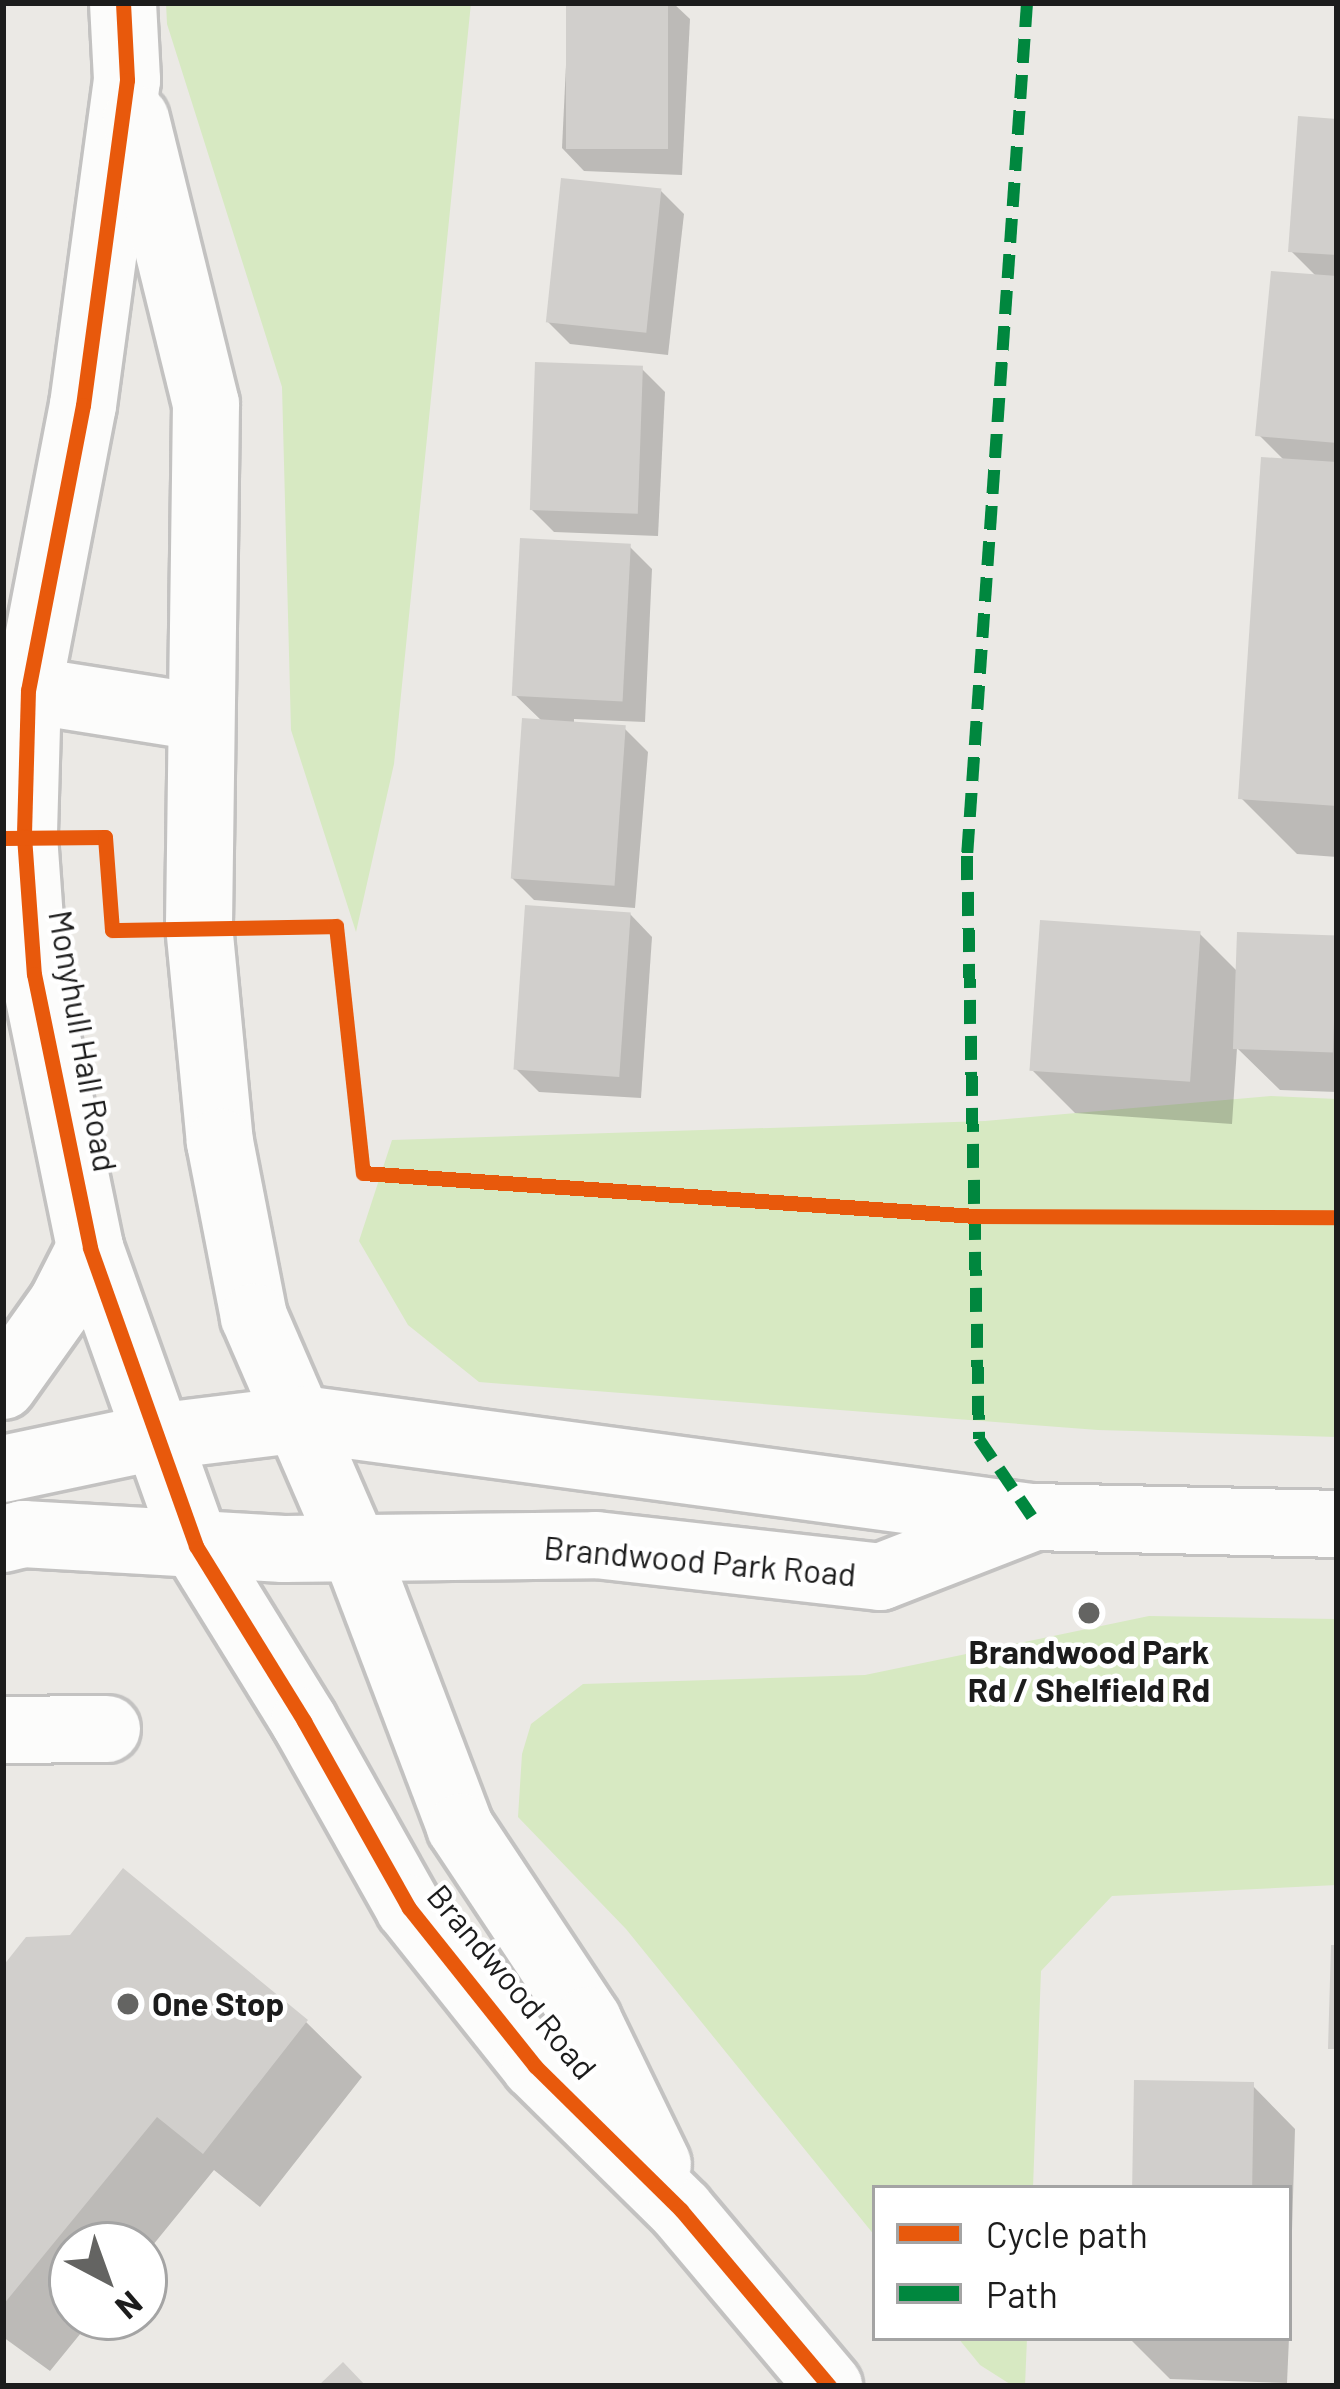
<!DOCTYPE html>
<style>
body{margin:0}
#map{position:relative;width:1340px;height:2389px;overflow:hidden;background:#ebe9e5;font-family:Barlow,sans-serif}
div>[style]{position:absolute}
.grass>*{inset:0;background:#d7e9c2}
.shadow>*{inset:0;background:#0003}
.building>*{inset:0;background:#d1cfcc;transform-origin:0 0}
.roads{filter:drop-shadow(3px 0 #c3c2c1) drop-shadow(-3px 0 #c3c2c1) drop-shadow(0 3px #c3c2c1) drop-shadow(0 -3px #c3c2c1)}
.minor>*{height:66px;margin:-33px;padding:0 33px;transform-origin:33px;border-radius:33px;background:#fcfcfb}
.quiet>*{height:12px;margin-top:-6px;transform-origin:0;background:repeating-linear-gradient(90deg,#00873e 0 24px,transparent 0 36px)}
.cycleway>*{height:15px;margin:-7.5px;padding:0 7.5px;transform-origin:7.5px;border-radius:7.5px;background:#e8590c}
.dots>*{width:33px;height:33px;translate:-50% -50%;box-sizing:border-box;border:6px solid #fff;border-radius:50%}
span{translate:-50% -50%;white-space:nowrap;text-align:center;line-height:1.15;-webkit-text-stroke:9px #fff;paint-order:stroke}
.street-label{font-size:33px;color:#1c1c1c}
.poi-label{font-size:33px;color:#1c1c1c;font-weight:700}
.left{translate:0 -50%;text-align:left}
.frame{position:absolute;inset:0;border:6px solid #1c1c1c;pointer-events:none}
.legend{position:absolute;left:872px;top:2185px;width:420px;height:156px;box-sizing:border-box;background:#fff;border:3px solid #a4a4a4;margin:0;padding:15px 21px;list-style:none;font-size:36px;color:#1c1c1c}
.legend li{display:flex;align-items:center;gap:24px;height:60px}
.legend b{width:60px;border:3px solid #a4a4a4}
.north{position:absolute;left:48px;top:2221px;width:120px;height:120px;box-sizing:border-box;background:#fff;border:3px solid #a4a4a4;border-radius:50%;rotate:139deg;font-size:33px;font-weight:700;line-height:48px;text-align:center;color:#1c1c1c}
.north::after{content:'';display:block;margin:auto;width:42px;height:54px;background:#646462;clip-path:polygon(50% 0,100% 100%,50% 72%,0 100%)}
</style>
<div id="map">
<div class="grass">
<i style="clip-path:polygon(166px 3px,471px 3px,394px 764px,356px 932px,291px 730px,282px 387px,167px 24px)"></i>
<i style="clip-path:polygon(1271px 1096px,1337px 1099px,1337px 1437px,1098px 1430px,479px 1382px,408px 1325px,359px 1241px,392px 1140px,985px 1121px)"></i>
<i style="clip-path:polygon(1149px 1616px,1337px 1619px,1337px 1885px,1112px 1896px,1041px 1971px,1033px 2188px,875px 2188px,875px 2236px,626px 1929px,518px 1817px,522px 1754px,531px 1724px,583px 1684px,865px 1675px)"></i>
<i style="clip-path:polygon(958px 2338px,1027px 2338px,1025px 2386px,1013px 2386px,980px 2365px)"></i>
</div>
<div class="shadow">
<i style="clip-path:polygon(569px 3px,673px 3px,690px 19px,682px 175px,584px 171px,562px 148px)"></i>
<i style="clip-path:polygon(1337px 122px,1337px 857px,1297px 854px,1241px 798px,1285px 461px,1258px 434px,1318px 278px,1291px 251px)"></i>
<i style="clip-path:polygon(661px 191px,684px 214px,668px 355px,570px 344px,547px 321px)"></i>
<i style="clip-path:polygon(642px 369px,665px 392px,658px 536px,554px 532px,531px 509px)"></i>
<i style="clip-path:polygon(629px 546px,652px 569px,645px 722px,574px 719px,574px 725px,625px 729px,648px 752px,635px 908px,534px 900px,511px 877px,543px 722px,515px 695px)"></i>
<i style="clip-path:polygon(630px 914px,652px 937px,641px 1098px,539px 1092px,516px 1069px)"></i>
<i style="clip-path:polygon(1200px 934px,1239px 973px,1337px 938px,1337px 1092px,1280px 1090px,1237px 1048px,1232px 1124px,1075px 1113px,1032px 1070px)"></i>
<i style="clip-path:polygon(3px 1971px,306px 2022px,362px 2077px,260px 2207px,214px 2170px,144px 2256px,144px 2245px,72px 2245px,72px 2317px,94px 2317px,50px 2371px,3px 2337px)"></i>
<i style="clip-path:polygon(1253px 2086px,1295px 2129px,1289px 2333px,1289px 2188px,1133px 2188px)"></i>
<i style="clip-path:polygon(1129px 2338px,1289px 2338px,1287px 2383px,1170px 2379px)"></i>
</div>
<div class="building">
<i style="left:566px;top:3px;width:102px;height:146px"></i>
<i style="clip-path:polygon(1298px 116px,1337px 119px,1337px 255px,1288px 252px)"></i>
<i style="left:561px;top:178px;width:101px;height:145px;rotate:6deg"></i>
<i style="clip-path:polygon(1271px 271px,1337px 276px,1337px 443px,1255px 436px)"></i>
<i style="left:535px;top:362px;width:108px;height:148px;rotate:2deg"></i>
<i style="clip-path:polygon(1261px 457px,1337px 462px,1337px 806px,1238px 799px)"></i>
<i style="left:520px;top:538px;width:111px;height:158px;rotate:3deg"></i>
<i style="left:522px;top:718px;width:104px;height:161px;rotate:4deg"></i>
<i style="left:525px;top:905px;width:106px;height:165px;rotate:4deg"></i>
<i style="left:1040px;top:920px;width:161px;height:151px;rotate:4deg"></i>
<i style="left:1237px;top:932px;width:100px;height:117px;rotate:2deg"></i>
<i style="clip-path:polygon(123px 1868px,308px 2020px,203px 2154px,157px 2117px,3px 2305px,3px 1966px,26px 1937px,70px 1935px)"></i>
<i style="clip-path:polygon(1331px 1945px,1337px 1945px,1337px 2049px,1328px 2049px)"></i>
<i style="left:1134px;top:2080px;width:120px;height:108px;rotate:1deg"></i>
<i style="clip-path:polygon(343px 2362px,366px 2386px,318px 2386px)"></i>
</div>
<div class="roads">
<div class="minor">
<i style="left:123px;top:3px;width:77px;rotate:87deg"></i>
<i style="left:127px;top:80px;width:328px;rotate:97.7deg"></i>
<i style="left:83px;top:405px;width:290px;rotate:100.9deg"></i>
<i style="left:28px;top:690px;width:146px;rotate:91.6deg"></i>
<i style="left:24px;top:836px;width:138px;rotate:85.9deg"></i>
<i style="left:34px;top:974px;width:280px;rotate:78.4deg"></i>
<i style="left:90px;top:1248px;width:316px;rotate:70.4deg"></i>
<i style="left:196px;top:1546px;width:206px;rotate:58.3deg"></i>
<i style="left:304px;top:1721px;width:214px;rotate:60.7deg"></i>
<i style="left:409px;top:1908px;width:202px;rotate:51.4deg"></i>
<i style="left:535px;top:2066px;width:205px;rotate:44.6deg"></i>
<i style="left:681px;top:2210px;width:230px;rotate:49.9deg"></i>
<i style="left:136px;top:119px;width:293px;rotate:76.2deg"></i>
<i style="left:206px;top:404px;width:521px;rotate:90.77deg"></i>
<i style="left:199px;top:925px;width:218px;rotate:84.5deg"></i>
<i style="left:220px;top:1142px;width:178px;rotate:79deg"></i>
<i style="left:254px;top:1317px;width:254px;rotate:66.6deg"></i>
<i style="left:355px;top:1550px;width:296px;rotate:69.2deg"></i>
<i style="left:460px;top:1827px;width:232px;rotate:56.4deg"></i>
<i style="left:588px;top:2020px;width:160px;rotate:64.1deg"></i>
<i style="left:3px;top:696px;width:26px;rotate:-13deg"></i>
<i style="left:28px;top:690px;width:172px;rotate:9deg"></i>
<i style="left:3px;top:1386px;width:102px;rotate:-54.6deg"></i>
<i style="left:62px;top:1303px;width:62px;rotate:-63deg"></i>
<i style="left:3px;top:1469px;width:155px;rotate:-11.9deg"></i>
<i style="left:155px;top:1437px;width:148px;rotate:-7deg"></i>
<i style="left:302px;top:1419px;width:737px;rotate:7.65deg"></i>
<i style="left:1032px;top:1517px;width:305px;rotate:1.3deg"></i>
<i style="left:3px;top:1539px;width:21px;rotate:-14deg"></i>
<i style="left:23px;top:1534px;width:261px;rotate:3.3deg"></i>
<i style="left:284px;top:1549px;width:312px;rotate:-0.7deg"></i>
<i style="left:596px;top:1545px;width:286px;rotate:6.4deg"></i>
<i style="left:880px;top:1577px;width:160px;rotate:-21.3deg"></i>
<i style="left:3px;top:1730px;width:104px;rotate:-0.6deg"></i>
</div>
</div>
<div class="quiet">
<i style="left:1027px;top:3px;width:855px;rotate:94.02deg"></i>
<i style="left:967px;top:856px;width:583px;rotate:88.82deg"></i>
<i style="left:979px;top:1439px;width:94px;rotate:55.8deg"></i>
</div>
<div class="cycleway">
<i style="left:123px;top:3px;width:77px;rotate:87deg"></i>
<i style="left:127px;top:80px;width:328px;rotate:97.7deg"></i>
<i style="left:83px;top:405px;width:290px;rotate:100.9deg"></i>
<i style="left:28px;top:690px;width:146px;rotate:91.6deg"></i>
<i style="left:24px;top:836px;width:138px;rotate:85.9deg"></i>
<i style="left:34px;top:974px;width:280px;rotate:78.4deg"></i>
<i style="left:90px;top:1248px;width:316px;rotate:70.4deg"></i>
<i style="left:196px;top:1546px;width:206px;rotate:58.3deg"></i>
<i style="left:304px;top:1721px;width:214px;rotate:60.7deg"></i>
<i style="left:409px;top:1908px;width:202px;rotate:51.4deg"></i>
<i style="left:535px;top:2066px;width:205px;rotate:44.6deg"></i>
<i style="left:681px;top:2210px;width:230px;rotate:49.9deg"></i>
<i style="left:3px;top:838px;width:102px;rotate:-0.6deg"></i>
<i style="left:105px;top:837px;width:93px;rotate:85.7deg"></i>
<i style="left:112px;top:930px;width:224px;rotate:-1deg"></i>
<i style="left:336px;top:926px;width:248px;rotate:83.8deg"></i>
<i style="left:363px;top:1173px;width:614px;rotate:4.02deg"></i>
<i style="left:975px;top:1216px;width:362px;rotate:0.2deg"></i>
</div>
<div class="dots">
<i style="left:1089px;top:1613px;background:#646462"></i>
<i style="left:128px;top:2004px;background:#646462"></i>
</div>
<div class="street-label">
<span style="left:83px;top:1041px;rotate:80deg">Monyhull Hall Road</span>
<span style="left:700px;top:1561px;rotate:5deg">Brandwood Park Road</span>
<span style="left:512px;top:1982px;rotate:50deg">Brandwood Road</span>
</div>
<div class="poi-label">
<span style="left:1089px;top:1671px">Brandwood Park<br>Rd / Shelfield Rd</span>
<span class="left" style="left:152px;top:2004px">One Stop</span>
</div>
<div class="frame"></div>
<ul class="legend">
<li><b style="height:15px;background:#e8590c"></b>Cycle path</li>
<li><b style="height:15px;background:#00873e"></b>Path</li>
</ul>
<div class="north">N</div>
</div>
